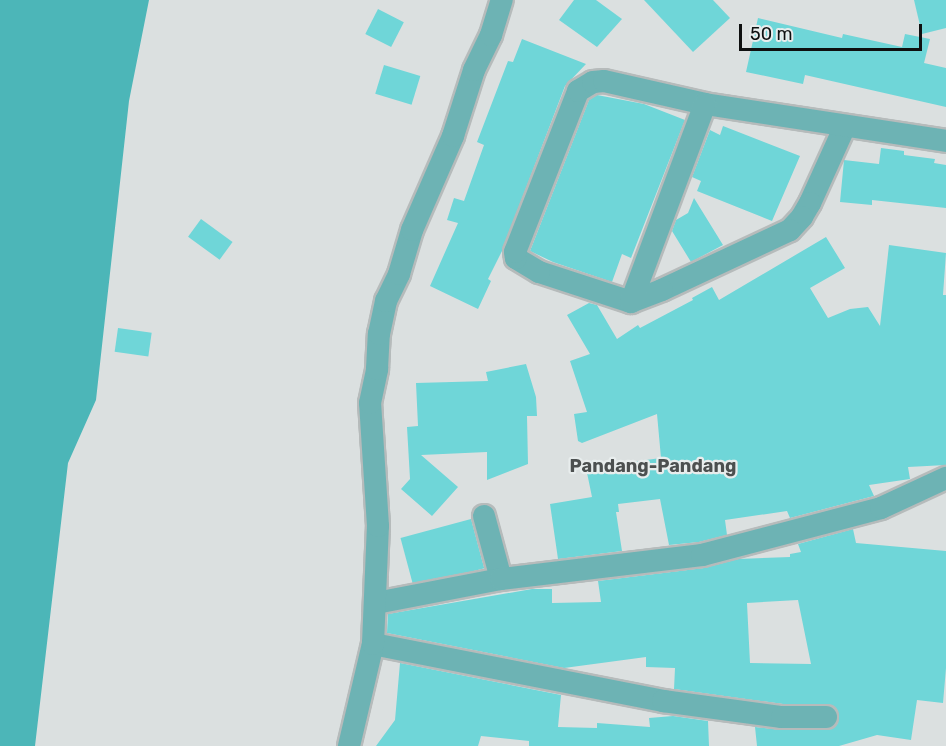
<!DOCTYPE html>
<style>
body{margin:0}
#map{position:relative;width:946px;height:746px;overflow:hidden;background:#dbe0e0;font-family:Rubik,sans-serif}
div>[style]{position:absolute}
.water>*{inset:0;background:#4cb6b8}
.building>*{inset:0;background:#6fd6d8;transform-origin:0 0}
.roads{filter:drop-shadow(2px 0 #b6bbbb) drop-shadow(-2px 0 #b6bbbb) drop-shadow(0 2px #b6bbbb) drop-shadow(0 -2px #b6bbbb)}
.street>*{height:22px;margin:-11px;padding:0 11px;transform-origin:11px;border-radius:11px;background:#6db3b4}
span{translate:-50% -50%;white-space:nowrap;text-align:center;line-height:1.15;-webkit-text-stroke:4.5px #e8eded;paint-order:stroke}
.quarter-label{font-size:18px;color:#4c5050;font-weight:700}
.scale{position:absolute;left:739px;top:24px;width:183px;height:27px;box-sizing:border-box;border:3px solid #0e1010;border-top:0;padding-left:8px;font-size:18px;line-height:21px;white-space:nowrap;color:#0e1010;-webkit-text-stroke:4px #e8eded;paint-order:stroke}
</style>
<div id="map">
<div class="water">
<i style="clip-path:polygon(0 0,149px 0,129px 101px,96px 400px,68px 463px,35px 746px,0 746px)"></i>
</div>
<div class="building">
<i style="clip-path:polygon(574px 0,596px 0,622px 19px,597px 47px,559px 20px)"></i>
<i style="clip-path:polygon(644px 0,713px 0,730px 18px,693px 52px)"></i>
<i style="clip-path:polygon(914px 0,946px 0,946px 28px,922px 34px)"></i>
<i style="left:378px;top:9px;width:29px;height:28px;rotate:27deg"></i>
<i style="clip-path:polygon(758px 18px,842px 38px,843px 34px,902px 47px,905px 34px,930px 39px,924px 63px,946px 68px,946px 107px,805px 75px,803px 84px,746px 72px)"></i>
<i style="clip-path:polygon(522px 39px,586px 64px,565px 86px,502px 251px,488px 279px,491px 281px,478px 309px,430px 286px,458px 223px,447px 220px,454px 198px,464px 201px,484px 145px,477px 142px,508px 61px,513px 62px)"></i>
<i style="left:384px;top:65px;width:38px;height:30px;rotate:17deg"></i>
<i style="clip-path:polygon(597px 95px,644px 104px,685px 120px,631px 258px,622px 254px,612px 282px,553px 262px,530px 251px,589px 100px)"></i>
<i style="clip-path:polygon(723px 126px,800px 156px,772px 221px,697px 191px,701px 181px,692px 177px,710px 130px,720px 135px)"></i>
<i style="clip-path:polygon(881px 148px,904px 151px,904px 155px,935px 159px,934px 163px,946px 165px,946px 208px,872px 200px,872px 205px,840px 202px,844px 160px,879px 164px)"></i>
<i style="clip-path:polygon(694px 198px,723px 245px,691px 262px,672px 231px,676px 220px,688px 213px)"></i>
<i style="left:201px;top:219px;width:39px;height:22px;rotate:36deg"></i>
<i style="clip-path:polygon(826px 237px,845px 268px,810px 288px,828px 318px,850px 309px,868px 307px,880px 326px,889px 245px,946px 253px,943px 295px,946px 295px,946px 465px,908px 467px,910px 479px,869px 485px,874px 496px,790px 518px,787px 511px,725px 520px,727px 535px,699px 542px,669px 545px,660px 499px,618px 504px,619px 512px,616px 512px,622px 551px,558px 559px,550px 504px,592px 497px,586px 468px,661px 458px,657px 414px,582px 443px,578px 441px,574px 414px,587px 412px,570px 361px,590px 354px,567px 315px,589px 303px,597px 305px,617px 339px,638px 325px,640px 328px,693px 300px,692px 298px,712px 287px,719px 300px)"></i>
<i style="left:118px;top:328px;width:34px;height:24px;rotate:8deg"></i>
<i style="clip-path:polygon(526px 364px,536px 397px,537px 416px,527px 416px,528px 464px,487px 480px,487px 452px,421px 455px,458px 487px,432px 516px,401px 489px,410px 479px,407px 427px,418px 426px,416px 383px,488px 381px,486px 372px)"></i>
<i style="left:471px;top:519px;width:51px;height:73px;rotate:75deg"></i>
<i style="clip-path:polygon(evenodd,853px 529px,856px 543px,946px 551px,946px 668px,943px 703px,917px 700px,911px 740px,877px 735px,839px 746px,757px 746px,755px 727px,782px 730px,827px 730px,838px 723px,838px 711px,827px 704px,783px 704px,674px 689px,675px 668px,646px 667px,646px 657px,564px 668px,387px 633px,388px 614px,532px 589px,552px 589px,552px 603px,601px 602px,598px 581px,704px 568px,738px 559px,790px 557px,790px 554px,801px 552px,798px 544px,853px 529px,798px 600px,811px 664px,750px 663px,747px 603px,798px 600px)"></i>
<i style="clip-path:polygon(400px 663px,561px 695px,558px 727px,597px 728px,597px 723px,650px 727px,649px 718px,673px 716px,708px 721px,709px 746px,529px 746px,529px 741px,481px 736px,478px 746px,376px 746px,395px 720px)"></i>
</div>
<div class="roads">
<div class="street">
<i style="left:845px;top:126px;width:85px;rotate:114.4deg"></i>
<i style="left:810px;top:203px;width:16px;rotate:120deg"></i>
<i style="left:802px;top:217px;width:18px;rotate:133deg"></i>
<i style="left:790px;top:230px;width:141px;rotate:154.9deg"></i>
<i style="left:662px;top:290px;width:33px;rotate:159deg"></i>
<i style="left:631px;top:302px;width:97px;rotate:-161.9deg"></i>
<i style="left:539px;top:272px;width:27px;rotate:-149deg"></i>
<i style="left:516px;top:258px;width:6px;rotate:-99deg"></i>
<i style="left:515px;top:252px;width:173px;rotate:-68.6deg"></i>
<i style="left:578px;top:91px;width:17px;rotate:-31deg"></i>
<i style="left:593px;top:82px;width:11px;rotate:-5deg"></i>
<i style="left:604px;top:81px;width:104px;rotate:12.8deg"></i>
<i style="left:705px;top:104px;width:244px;rotate:8.7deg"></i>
<i style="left:631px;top:302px;width:211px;rotate:-69.5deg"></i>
<i style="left:484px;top:516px;width:65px;rotate:74.9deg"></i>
<i style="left:376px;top:603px;width:127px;rotate:-10.9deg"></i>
<i style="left:501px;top:579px;width:202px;rotate:-6.8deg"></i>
<i style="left:702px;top:555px;width:185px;rotate:-14.7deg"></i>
<i style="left:881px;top:508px;width:72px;rotate:-24.8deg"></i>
<i style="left:373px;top:644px;width:296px;rotate:11.1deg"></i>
<i style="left:663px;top:701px;width:120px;rotate:7.7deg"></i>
<i style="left:782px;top:717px;width:44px"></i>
<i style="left:349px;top:746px;width:105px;rotate:-76.8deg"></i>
<i style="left:373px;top:644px;width:118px;rotate:-87.6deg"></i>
<i style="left:378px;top:526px;width:123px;rotate:-93.7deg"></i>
<i style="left:370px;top:403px;width:35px;rotate:-78deg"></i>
<i style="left:377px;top:369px;width:35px;rotate:-87deg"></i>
<i style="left:379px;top:334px;width:34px;rotate:-78deg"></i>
<i style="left:386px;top:301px;width:30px;rotate:-64deg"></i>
<i style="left:399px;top:274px;width:46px;rotate:-73.5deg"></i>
<i style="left:412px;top:230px;width:103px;rotate:-66.4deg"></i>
<i style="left:453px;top:136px;width:69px;rotate:-72.3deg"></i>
<i style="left:474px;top:70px;width:39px;rotate:-64deg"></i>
<i style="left:491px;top:35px;width:37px;rotate:-73deg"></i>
</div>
</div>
<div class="quarter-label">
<span style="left:653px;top:466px">Pandang-Pandang</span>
</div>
<div class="scale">50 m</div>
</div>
